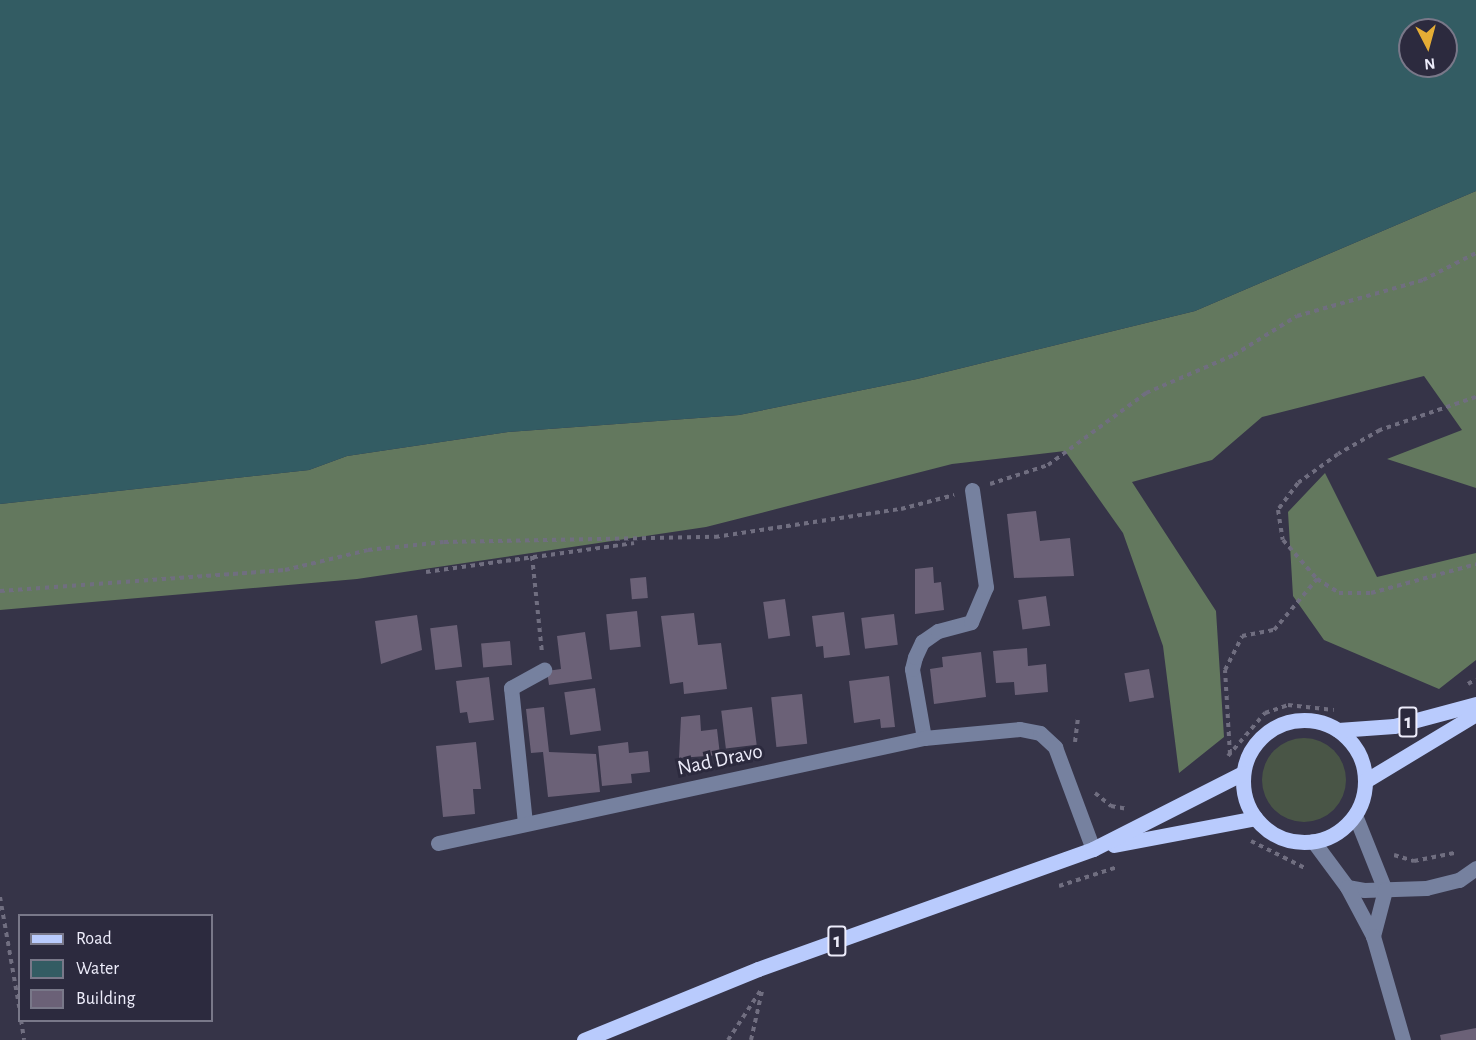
<!DOCTYPE html>
<style>
body{margin:0}
#map{position:relative;width:1476px;height:1040px;overflow:hidden;background:#363448;font-family:"Alegreya Sans",sans-serif}
div>[style]{position:absolute}
.green>*{inset:0;background:#495546}
.round{border-radius:50%}
.forest>*{inset:0;background:#63785e}
.water>*{inset:0;background:#335c63}
.building>*{inset:0;background:#6b6177;transform-origin:0 0}
.path>*{height:4px;margin-top:-2px;transform-origin:0;background:repeating-linear-gradient(90deg,#706e80 0 4.5px,transparent 0 9px)}
.minor>*{height:15px;margin:-7.5px;padding:0 7.5px;transform-origin:7.5px;border-radius:7.5px;background:#76819f}
.major>*{height:15px;margin:-7.5px;padding:0 7.5px;transform-origin:7.5px;border-radius:7.5px;background:#b9cbfd}
.major>.ring{margin:-7.5px;padding:0;box-sizing:content-box;background:none;border:15px solid #b9cbfd;border-radius:50%}
span{translate:-50% -50%;white-space:nowrap;text-align:center;line-height:1.15;-webkit-text-stroke:6px #2c2a3e;paint-order:stroke}
.shield-label span{padding:2px 4px;background:#2c2a3e;border:2px solid;border-radius:4px;-webkit-text-stroke-width:0}
.shield-label{font-size:20px;color:#edecfa;font-weight:700}
.street-label{font-size:21px;color:#edecfa}
.legend{position:absolute;left:18px;top:914px;width:195px;height:108px;box-sizing:border-box;background:#2c2a3e;border:2px solid #797889;margin:0;padding:8px 10px;list-style:none;font-size:18px;color:#edecfa}
.legend li{display:flex;align-items:center;gap:12px;height:30px}
.legend b{width:30px;border:2px solid #797889}
.north{position:absolute;left:1398px;top:18px;width:60px;height:60px;box-sizing:border-box;background:#2c2a3e;border:2px solid #797889;border-radius:50%;rotate:174deg;font-size:16px;font-weight:700;line-height:24px;text-align:center;color:#edecfa}
.north::after{content:'';display:block;margin:auto;width:21px;height:27px;background:#e5ad35;clip-path:polygon(50% 0,100% 100%,50% 72%,0 100%)}
</style>
<div id="map">
<div class="green">
<i class="round" style="left:1262px;top:738px;width:84px;height:84px"></i>
</div>
<div class="forest">
<i style="clip-path:polygon(1476px 191px,1476px 488px,1387px 459px,1462px 430px,1424px 376px,1262px 417px,1212px 460px,1132px 482px,1216px 611px,1224px 737px,1179px 773px,1163px 646px,1123px 533px,1065px 451px,952px 464px,706px 527px,357px 579px,0 610px,0 504px,309px 470px,347px 456px,508px 432px,739px 415px,917px 379px,1195px 311px)"></i>
<i style="clip-path:polygon(1325px 473px,1377px 577px,1476px 553px,1476px 660px,1439px 689px,1324px 640px,1293px 596px,1288px 512px)"></i>
</div>
<div class="water">
<i style="clip-path:polygon(evenodd,0 0,1476px 0,1476px 191px,1195px 311px,917px 379px,739px 415px,508px 432px,347px 456px,309px 470px,0 504px,0 0,1410px 30px,1446px 30px,1446px 66px,1410px 66px,1410px 30px)"></i>
</div>
<div class="building">
<i style="clip-path:polygon(1036px 511px,1040px 541px,1070px 538px,1074px 576px,1014px 578px,1007px 514px)"></i>
<i style="clip-path:polygon(933px 567px,934px 583px,941px 582px,944px 610px,915px 614px,915px 569px)"></i>
<i style="left:646px;top:577px;width:21px;height:16px;rotate:85deg"></i>
<i style="left:1046px;top:596px;width:30px;height:28px;rotate:82deg"></i>
<i style="left:785px;top:599px;width:37px;height:22px;rotate:82deg"></i>
<i style="left:637px;top:611px;width:36px;height:31px;rotate:84deg"></i>
<i style="clip-path:polygon(844px 612px,850px 655px,824px 658px,823px 646px,816px 647px,812px 616px)"></i>
<i style="clip-path:polygon(694px 613px,698px 645px,721px 643px,727px 689px,684px 694px,683px 682px,670px 684px,661px 616px)"></i>
<i style="left:894px;top:614px;width:31px;height:33px;rotate:83deg"></i>
<i style="clip-path:polygon(417px 615px,422px 650px,381px 664px,375px 621px)"></i>
<i style="left:457px;top:625px;width:42px;height:27px;rotate:83deg"></i>
<i style="clip-path:polygon(585px 632px,592px 679px,549px 685px,547px 671px,561px 669px,557px 636px)"></i>
<i style="left:510px;top:641px;width:24px;height:29px;rotate:85deg"></i>
<i style="clip-path:polygon(1027px 648px,1028px 666px,1046px 664px,1048px 692px,1015px 695px,1014px 682px,996px 683px,993px 651px)"></i>
<i style="clip-path:polygon(981px 652px,986px 697px,934px 704px,930px 669px,943px 667px,942px 657px)"></i>
<i style="left:1149px;top:669px;width:29px;height:25px;rotate:80deg"></i>
<i style="clip-path:polygon(889px 676px,895px 727px,881px 728px,880px 719px,854px 723px,849px 681px)"></i>
<i style="clip-path:polygon(489px 677px,494px 720px,469px 723px,467px 712px,460px 713px,456px 681px)"></i>
<i style="left:595px;top:688px;width:43px;height:31px;rotate:82deg"></i>
<i style="left:802px;top:694px;width:50px;height:31px;rotate:84deg"></i>
<i style="clip-path:polygon(544px 707px,549px 752px,596px 754px,600px 792px,548px 797px,543px 752px,531px 753px,526px 709px)"></i>
<i style="left:752px;top:707px;width:38px;height:31px;rotate:83deg"></i>
<i style="clip-path:polygon(700px 715px,701px 731px,717px 729px,720px 755px,679px 758px,681px 717px)"></i>
<i style="clip-path:polygon(476px 742px,481px 789px,473px 789px,475px 814px,443px 817px,436px 746px)"></i>
<i style="clip-path:polygon(628px 742px,629px 753px,648px 751px,650px 772px,631px 774px,632px 783px,602px 786px,598px 746px)"></i>
<i style="clip-path:polygon(1476px 1028px,1476px 1040px,1441px 1040px,1440px 1035px)"></i>
</div>
<div class="path">
<i style="left:1476px;top:397px;width:102px;rotate:161deg"></i>
<i style="left:1380px;top:430px;width:48px;rotate:150.3deg"></i>
<i style="left:1338px;top:454px;width:49px;rotate:144.1deg"></i>
<i style="left:1298px;top:483px;width:34px;rotate:127deg"></i>
<i style="left:1278px;top:510px;width:30px;rotate:81deg"></i>
<i style="left:1283px;top:540px;width:52px;rotate:48.9deg"></i>
<i style="left:1317px;top:579px;width:26px;rotate:32deg"></i>
<i style="left:1339px;top:593px;width:32px"></i>
<i style="left:1371px;top:593px;width:109px;rotate:-15.4deg"></i>
<i style="left:990px;top:484px;width:61px;rotate:-18.1deg"></i>
<i style="left:1048px;top:465px;width:122px;rotate:-36.3deg"></i>
<i style="left:1146px;top:393px;width:96px;rotate:-23.4deg"></i>
<i style="left:1234px;top:355px;width:74px;rotate:-31.8deg"></i>
<i style="left:1297px;top:316px;width:131px;rotate:-15.9deg"></i>
<i style="left:1423px;top:280px;width:59px;rotate:-27deg"></i>
<i style="left:532px;top:556px;width:97px;rotate:84.1deg"></i>
<i style="left:426px;top:572px;width:210px;rotate:-7.9deg"></i>
<i style="left:0;top:591px;width:286px;rotate:-4.2deg"></i>
<i style="left:285px;top:570px;width:85px;rotate:-13.5deg"></i>
<i style="left:368px;top:550px;width:76px;rotate:-6deg"></i>
<i style="left:444px;top:542px;width:271px;rotate:-1.1deg"></i>
<i style="left:715px;top:537px;width:188px;rotate:-8.6deg"></i>
<i style="left:901px;top:509px;width:55px;rotate:-14.8deg"></i>
<i style="left:1468px;top:684px;width:9px;rotate:-32deg"></i>
<i style="left:1075px;top:742px;width:23px;rotate:-83deg"></i>
<i style="left:1230px;top:754px;width:84px;rotate:-93.4deg"></i>
<i style="left:1225px;top:670px;width:38px;rotate:-63deg"></i>
<i style="left:1242px;top:636px;width:33px;rotate:-11deg"></i>
<i style="left:1274px;top:630px;width:67px;rotate:-49.9deg"></i>
<i style="left:1228px;top:756px;width:57px;rotate:-49.3deg"></i>
<i style="left:1265px;top:713px;width:24px;rotate:-19deg"></i>
<i style="left:1288px;top:705px;width:46px;rotate:6.2deg"></i>
<i style="left:1095px;top:793px;width:21px;rotate:39deg"></i>
<i style="left:1111px;top:806px;width:17px;rotate:10deg"></i>
<i style="left:1251px;top:841px;width:60px;rotate:26.6deg"></i>
<i style="left:1394px;top:855px;width:21px;rotate:17deg"></i>
<i style="left:1414px;top:861px;width:41px;rotate:-11.3deg"></i>
<i style="left:1059px;top:886px;width:62px;rotate:-17.9deg"></i>
<i style="left:0;top:897px;width:117px;rotate:80.1deg"></i>
<i style="left:21px;top:1020px;width:20px;rotate:81deg"></i>
<i style="left:728px;top:1040px;width:60px;rotate:-56.6deg"></i>
<i style="left:751px;top:1040px;width:50px;rotate:-77.3deg"></i>
</div>
<div class="minor">
<i style="left:924px;top:738px;width:70px;rotate:-99.9deg"></i>
<i style="left:912px;top:669px;width:12px;rotate:-76deg"></i>
<i style="left:915px;top:657px;width:17px;rotate:-65deg"></i>
<i style="left:922px;top:642px;width:19px;rotate:-35deg"></i>
<i style="left:938px;top:631px;width:34px;rotate:-15deg"></i>
<i style="left:971px;top:622px;width:38px;rotate:-67deg"></i>
<i style="left:986px;top:587px;width:98px;rotate:-98.2deg"></i>
<i style="left:1355px;top:815px;width:81px;rotate:68.2deg"></i>
<i style="left:525px;top:823px;width:136px;rotate:-95.9deg"></i>
<i style="left:511px;top:688px;width:38px;rotate:-29deg"></i>
<i style="left:1313px;top:841px;width:57px;rotate:53.5deg"></i>
<i style="left:1347px;top:887px;width:17px;rotate:10deg"></i>
<i style="left:1364px;top:890px;width:62px;rotate:-1.8deg"></i>
<i style="left:1426px;top:888px;width:34px;rotate:-14deg"></i>
<i style="left:1459px;top:880px;width:21px;rotate:-35deg"></i>
<i style="left:438px;top:843px;width:497px;rotate:-12.2deg"></i>
<i style="left:924px;top:738px;width:96px;rotate:-5.4deg"></i>
<i style="left:1020px;top:729px;width:20px;rotate:11deg"></i>
<i style="left:1040px;top:733px;width:21px;rotate:43deg"></i>
<i style="left:1055px;top:747px;width:109px;rotate:69.6deg"></i>
<i style="left:1347px;top:887px;width:55px;rotate:62deg"></i>
<i style="left:1385px;top:890px;width:48px;rotate:104.6deg"></i>
<i style="left:1373px;top:936px;width:108px;rotate:73.9deg"></i>
</div>
<div class="major">
<i class="ring" style="left:1243px;top:720px;width:107px;height:107px"></i>
<i style="left:1338px;top:730px;width:56px;rotate:-4.1deg"></i>
<i style="left:1394px;top:726px;width:85px;rotate:-15deg"></i>
<i style="left:1365px;top:781px;width:130px;rotate:-31.1deg"></i>
<i style="left:1114px;top:845px;width:144px;rotate:-10.8deg"></i>
<i style="left:584px;top:1040px;width:188px;rotate:-22.2deg"></i>
<i style="left:758px;top:969px;width:356px;rotate:-19.7deg"></i>
<i style="left:1093px;top:849px;width:168px;rotate:-26.9deg"></i>
</div>
<div class="shield-label">
<span style="left:1408px;top:722px">1</span>
<span style="left:837px;top:941px">1</span>
</div>
<div class="street-label">
<span style="left:720px;top:760px;rotate:-12deg">Nad Dravo</span>
</div>
<ul class="legend">
<li><b style="height:8px;background:#b9cbfd"></b>Road</li>
<li><b style="height:16px;background:#335c63"></b>Water</li>
<li><b style="height:16px;background:#6b6177"></b>Building</li>
</ul>
<div class="north">N</div>
</div>
